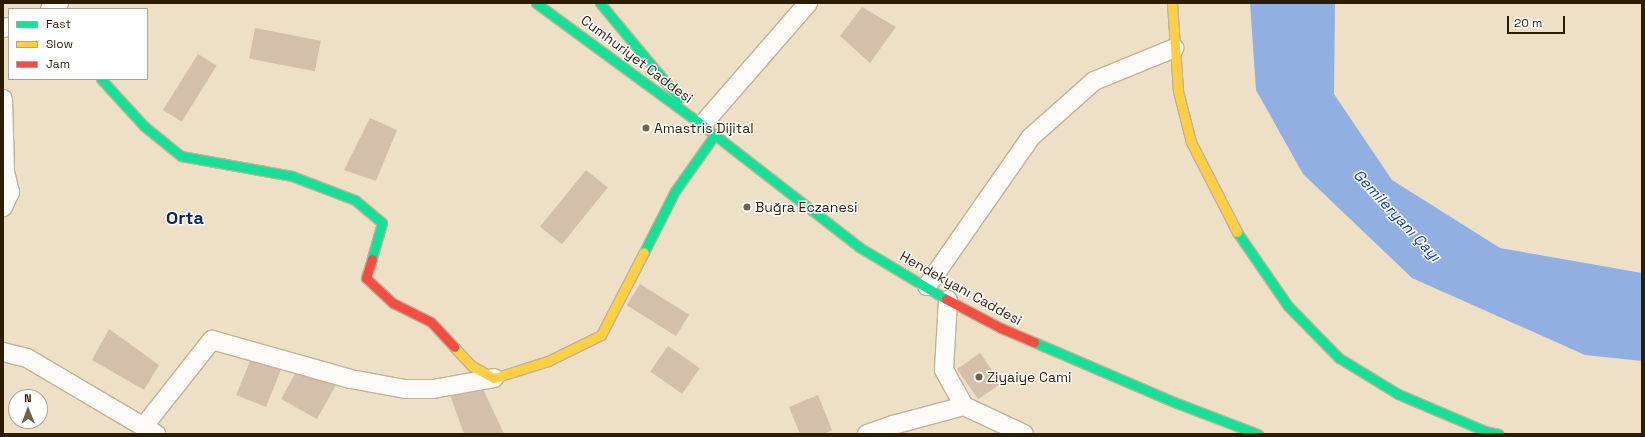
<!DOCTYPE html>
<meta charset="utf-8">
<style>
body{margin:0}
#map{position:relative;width:1645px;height:437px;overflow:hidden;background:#eedfc7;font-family:"Space Grotesk",sans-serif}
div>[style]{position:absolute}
.water>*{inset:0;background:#92afe2}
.building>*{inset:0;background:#d4c0aa;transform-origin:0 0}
.roads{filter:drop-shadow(1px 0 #c1b298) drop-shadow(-1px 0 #c1b298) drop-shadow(0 1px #c1b298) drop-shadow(0 -1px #c1b298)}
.street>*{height:18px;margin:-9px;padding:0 9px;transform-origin:9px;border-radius:9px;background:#fcfaf7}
.fast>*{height:9px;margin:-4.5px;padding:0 4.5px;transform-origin:4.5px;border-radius:4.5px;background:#16e098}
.slow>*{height:9px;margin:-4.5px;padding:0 4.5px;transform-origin:4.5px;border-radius:4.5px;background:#ffcf43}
.jam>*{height:9px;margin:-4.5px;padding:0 4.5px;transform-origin:4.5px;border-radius:4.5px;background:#f24e42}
.dots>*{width:11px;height:11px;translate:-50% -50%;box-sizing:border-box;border:2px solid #fff;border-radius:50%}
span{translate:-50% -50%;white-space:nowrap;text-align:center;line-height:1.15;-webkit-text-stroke:3px #fff;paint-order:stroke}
.street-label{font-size:14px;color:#2d1d00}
.poi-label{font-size:14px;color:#2d1d00}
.left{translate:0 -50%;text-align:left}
.water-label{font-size:15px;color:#073f99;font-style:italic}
.district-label{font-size:18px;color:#08265a;font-weight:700}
.frame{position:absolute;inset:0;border:4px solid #2d1d00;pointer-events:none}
.legend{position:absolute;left:8px;top:8px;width:140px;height:72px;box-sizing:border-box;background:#fff;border:1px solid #aba599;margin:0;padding:5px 7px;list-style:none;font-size:12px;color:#2d1d00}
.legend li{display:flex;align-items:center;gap:8px;height:20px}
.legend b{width:20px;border:1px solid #aba599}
.north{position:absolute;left:8px;top:389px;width:40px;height:40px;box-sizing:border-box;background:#fff;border:1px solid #aba599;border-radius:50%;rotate:359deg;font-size:11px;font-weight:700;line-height:16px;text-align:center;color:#2d1d00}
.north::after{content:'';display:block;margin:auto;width:14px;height:18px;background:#716146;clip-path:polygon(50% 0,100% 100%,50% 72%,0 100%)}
.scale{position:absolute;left:1507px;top:16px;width:58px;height:18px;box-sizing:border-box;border:2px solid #2d1d00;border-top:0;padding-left:5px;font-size:12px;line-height:14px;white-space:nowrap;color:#2d1d00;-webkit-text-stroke:3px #fff;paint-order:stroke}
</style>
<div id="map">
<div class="water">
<i style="clip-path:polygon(1250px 3px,1335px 3px,1334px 94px,1392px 180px,1500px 248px,1642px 273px,1642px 361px,1585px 355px,1412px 278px,1303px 174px,1256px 90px)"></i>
</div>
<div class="building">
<i style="clip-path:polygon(862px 7px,896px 27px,870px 63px,840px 36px)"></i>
<i style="left:255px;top:28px;width:67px;height:31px;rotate:11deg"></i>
<i style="left:198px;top:54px;width:22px;height:66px;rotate:32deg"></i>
<i style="clip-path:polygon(370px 118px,397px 130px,376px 181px,344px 170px)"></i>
<i style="left:586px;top:170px;width:28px;height:73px;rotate:39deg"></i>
<i style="left:640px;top:284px;width:58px;height:25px;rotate:32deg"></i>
<i style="clip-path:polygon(109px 329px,159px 365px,144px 390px,92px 360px)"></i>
<i style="left:668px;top:346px;width:39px;height:31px;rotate:35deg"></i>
<i style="left:980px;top:353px;width:37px;height:28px;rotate:55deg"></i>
<i style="left:252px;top:356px;width:32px;height:42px;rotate:22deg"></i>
<i style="left:300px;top:365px;width:41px;height:39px;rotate:29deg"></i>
<i style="clip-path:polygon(482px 387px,504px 434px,464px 434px,450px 395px)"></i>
<i style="clip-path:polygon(818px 395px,832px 430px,824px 434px,800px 434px,789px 407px)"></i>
</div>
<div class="roads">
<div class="street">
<i style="left:50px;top:9px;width:11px;rotate:-34deg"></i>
<i style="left:3px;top:28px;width:6px;rotate:-9deg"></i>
<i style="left:3px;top:99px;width:73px;rotate:88.4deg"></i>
<i style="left:5px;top:172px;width:21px;rotate:76deg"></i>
<i style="left:10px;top:192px;width:17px;rotate:115deg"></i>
<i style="left:702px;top:125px;width:162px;rotate:-49deg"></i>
<i style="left:927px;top:286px;width:182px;rotate:-55.1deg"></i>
<i style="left:1031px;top:137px;width:84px;rotate:-41.6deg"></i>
<i style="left:1094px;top:81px;width:87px;rotate:-22.2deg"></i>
<i style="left:948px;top:300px;width:70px;rotate:93.3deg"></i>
<i style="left:944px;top:370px;width:41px;rotate:60.9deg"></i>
<i style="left:964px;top:406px;width:66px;rotate:25deg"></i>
<i style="left:3px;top:352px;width:25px;rotate:14deg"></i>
<i style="left:27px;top:358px;width:150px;rotate:30.5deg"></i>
<i style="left:144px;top:426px;width:110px;rotate:-51.7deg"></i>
<i style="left:212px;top:340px;width:144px;rotate:15.7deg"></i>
<i style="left:351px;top:379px;width:55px;rotate:10.5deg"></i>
<i style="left:405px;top:389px;width:28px"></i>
<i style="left:433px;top:389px;width:62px;rotate:-10.2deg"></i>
<i style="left:867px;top:434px;width:28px;rotate:-19deg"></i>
<i style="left:893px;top:425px;width:73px;rotate:-15deg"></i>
</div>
<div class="fast">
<i style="left:536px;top:3px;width:206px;rotate:36.3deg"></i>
<i style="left:702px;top:125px;width:199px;rotate:37.8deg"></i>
<i style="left:859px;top:247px;width:101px;rotate:30.9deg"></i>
<i style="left:600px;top:3px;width:124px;rotate:50.3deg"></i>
<i style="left:101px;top:79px;width:64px;rotate:47.5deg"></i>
<i style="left:144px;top:126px;width:48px;rotate:39deg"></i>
<i style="left:181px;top:156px;width:113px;rotate:10.2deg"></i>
<i style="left:292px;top:176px;width:67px;rotate:20.9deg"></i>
<i style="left:355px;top:200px;width:35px;rotate:40deg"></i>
<i style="left:382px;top:223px;width:37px;rotate:106deg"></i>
<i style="left:1237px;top:232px;width:90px;rotate:55.4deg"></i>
<i style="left:1288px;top:306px;width:73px;rotate:45.6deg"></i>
<i style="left:1339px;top:358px;width:69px;rotate:31.4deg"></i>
<i style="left:1398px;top:394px;width:95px;rotate:23deg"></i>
<i style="left:1485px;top:431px;width:14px;rotate:12deg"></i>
<i style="left:644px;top:252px;width:68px;rotate:-63.1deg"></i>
<i style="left:675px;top:191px;width:67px;rotate:-54.7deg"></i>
<i style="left:1034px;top:342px;width:152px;rotate:23.2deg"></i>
<i style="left:1174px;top:402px;width:90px;rotate:20.9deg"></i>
</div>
<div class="slow">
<i style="left:1172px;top:3px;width:88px;rotate:86.1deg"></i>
<i style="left:1178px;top:91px;width:53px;rotate:75.7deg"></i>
<i style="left:1191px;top:142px;width:101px;rotate:62.9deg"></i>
<i style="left:454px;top:347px;width:26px;rotate:47deg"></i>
<i style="left:472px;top:366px;width:25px;rotate:29deg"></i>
<i style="left:494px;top:378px;width:57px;rotate:-17.5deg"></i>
<i style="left:548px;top:361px;width:59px;rotate:-26.1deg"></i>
<i style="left:601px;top:335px;width:93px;rotate:-62.6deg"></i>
</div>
<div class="jam">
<i style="left:372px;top:259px;width:20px;rotate:108deg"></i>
<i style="left:366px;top:278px;width:37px;rotate:43deg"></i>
<i style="left:393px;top:303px;width:42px;rotate:26.6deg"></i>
<i style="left:431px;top:322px;width:34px;rotate:47deg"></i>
<i style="left:946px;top:299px;width:62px;rotate:27.8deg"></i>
<i style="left:1001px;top:328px;width:36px;rotate:23deg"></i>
</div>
</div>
<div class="dots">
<i style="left:646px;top:128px;background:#716146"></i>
<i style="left:747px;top:207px;background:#716146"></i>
<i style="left:979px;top:377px;background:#716146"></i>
</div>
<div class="street-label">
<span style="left:637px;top:59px;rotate:37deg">Cumhuriyet Caddesi</span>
<span style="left:961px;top:288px;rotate:29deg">Hendekyanı Caddesi</span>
</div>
<div class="poi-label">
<span class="left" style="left:654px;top:128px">Amastris Dijital</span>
<span class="left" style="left:755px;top:207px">Buğra Eczanesi</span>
<span class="left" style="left:987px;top:377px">Ziyaiye Cami</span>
</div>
<div class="water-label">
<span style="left:1397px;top:215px;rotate:47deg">Gemileryanı Çayı</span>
</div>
<div class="district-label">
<span style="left:185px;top:218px">Orta</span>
</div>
<div class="frame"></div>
<ul class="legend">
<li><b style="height:5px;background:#16e098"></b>Fast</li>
<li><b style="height:5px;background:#ffcf43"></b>Slow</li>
<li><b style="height:5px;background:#f24e42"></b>Jam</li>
</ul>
<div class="north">N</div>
<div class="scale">20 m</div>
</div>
